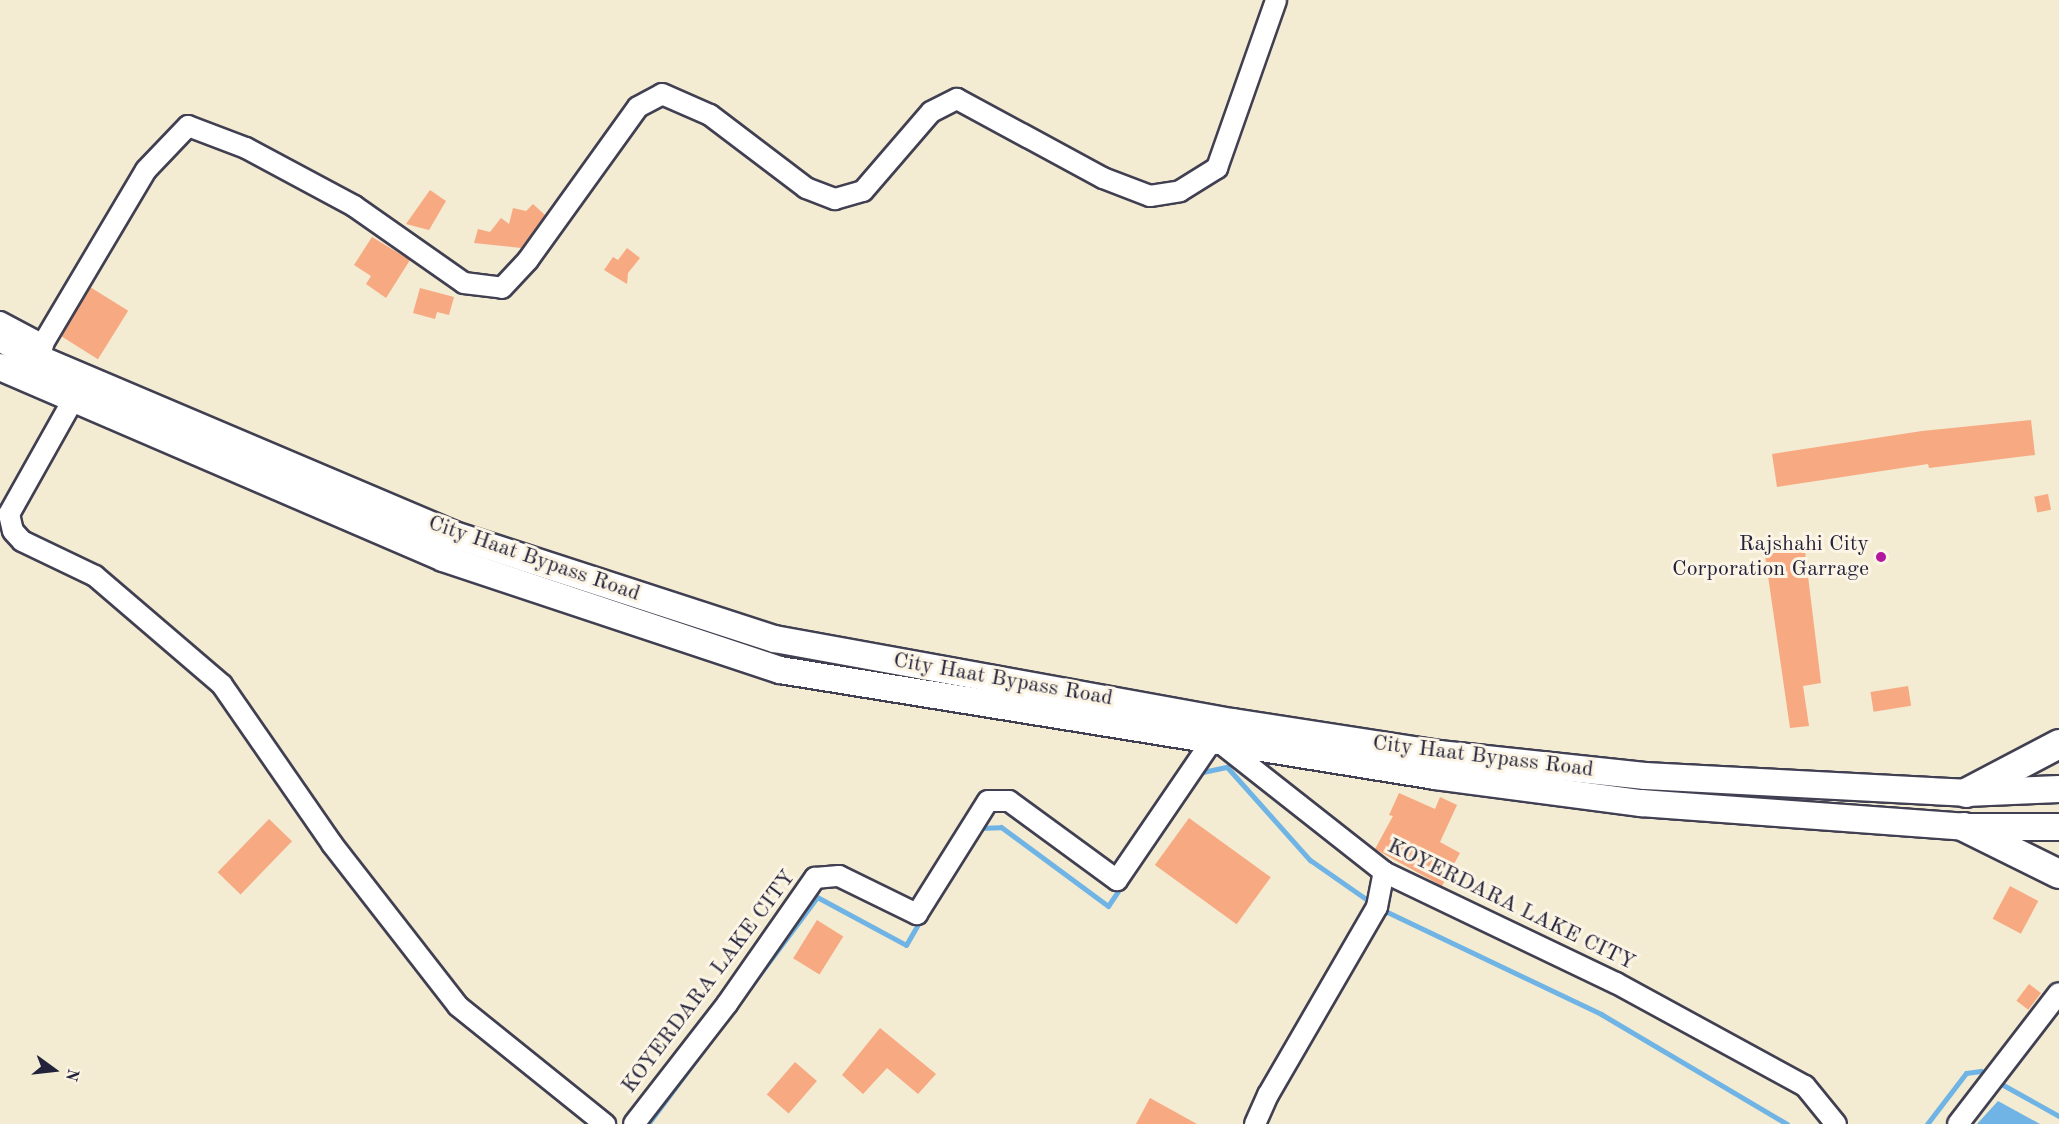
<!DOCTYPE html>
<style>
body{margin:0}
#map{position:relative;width:2059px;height:1124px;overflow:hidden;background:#f3ebd2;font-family:"Old Standard TT",serif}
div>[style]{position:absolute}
.water>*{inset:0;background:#6fb4e5}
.stream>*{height:5px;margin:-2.5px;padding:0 2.5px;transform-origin:2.5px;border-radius:2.5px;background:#6fb4e5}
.building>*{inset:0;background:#f7a982;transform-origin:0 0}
.roads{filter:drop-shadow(2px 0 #414052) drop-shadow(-2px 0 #414052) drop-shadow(0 2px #414052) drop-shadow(0 -2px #414052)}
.minor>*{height:20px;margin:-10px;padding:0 10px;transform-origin:10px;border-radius:10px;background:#fff}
.major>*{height:26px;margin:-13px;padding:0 13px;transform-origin:13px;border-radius:13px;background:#fff}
.highway>*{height:28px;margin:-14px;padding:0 14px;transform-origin:14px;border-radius:14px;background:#fff}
.dots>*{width:16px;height:16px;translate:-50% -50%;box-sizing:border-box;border:3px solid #fcf5e5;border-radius:50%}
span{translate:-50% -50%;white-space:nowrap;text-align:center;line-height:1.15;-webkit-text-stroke:6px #fcf5e5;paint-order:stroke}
.poi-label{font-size:22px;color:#22223b}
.right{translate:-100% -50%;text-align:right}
.street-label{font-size:22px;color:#22223b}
.north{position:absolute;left:24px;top:1040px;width:60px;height:60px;-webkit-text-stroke:4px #fcf5e5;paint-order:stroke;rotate:105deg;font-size:16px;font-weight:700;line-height:24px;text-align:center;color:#22223b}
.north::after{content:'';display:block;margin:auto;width:21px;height:27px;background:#22223b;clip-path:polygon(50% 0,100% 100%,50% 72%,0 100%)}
</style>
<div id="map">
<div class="water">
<i style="clip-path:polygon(1998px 1101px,2040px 1124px,1977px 1124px)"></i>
</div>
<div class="stream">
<i style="left:1198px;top:773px;width:30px;rotate:-12deg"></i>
<i style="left:1227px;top:767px;width:125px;rotate:48.3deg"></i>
<i style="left:1310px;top:860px;width:77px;rotate:34.9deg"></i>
<i style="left:978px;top:828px;width:23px;rotate:-2deg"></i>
<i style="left:1001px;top:827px;width:133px;rotate:36.4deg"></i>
<i style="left:1108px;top:906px;width:27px;rotate:-56deg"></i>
<i style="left:1381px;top:909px;width:244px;rotate:25.5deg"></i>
<i style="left:1601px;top:1014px;width:216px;rotate:30.6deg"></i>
<i style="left:1996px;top:1081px;width:72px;rotate:29.1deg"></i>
<i style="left:648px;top:1124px;width:283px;rotate:-53.3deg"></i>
<i style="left:817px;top:897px;width:101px;rotate:28.3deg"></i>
<i style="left:906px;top:945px;width:30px;rotate:-60deg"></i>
<i style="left:1927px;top:1124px;width:64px;rotate:-52.6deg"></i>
<i style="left:1966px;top:1073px;width:15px;rotate:-8deg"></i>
<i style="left:1981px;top:1071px;width:9px;rotate:36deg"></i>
</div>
<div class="building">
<i style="clip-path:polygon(430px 190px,446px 201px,429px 230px,406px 224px)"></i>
<i style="clip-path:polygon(533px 204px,545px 215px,521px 248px,474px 243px,478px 229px,490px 232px,501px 218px,509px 224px,513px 208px,526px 211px)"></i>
<i style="clip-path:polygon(372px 237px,410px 260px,386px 298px,366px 284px,371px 276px,354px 265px)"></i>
<i style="clip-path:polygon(627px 248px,640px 258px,628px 273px,627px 284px,604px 270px,613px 257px,618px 260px)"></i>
<i style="left:90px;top:287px;width:45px;height:57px;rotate:32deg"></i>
<i style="clip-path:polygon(420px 288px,454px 297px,449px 315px,437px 312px,435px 319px,413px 313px)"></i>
<i style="clip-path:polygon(2031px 420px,2035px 455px,1929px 468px,1928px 464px,1777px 487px,1772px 454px,1922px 431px)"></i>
<i style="left:2048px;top:494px;width:16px;height:14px;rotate:79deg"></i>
<i style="clip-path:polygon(1804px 543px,1821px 683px,1803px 686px,1809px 726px,1790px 728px,1764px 548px)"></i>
<i style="left:1908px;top:686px;width:20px;height:38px;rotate:81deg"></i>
<i style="clip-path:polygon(1399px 793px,1435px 809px,1440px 797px,1457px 805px,1440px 842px,1460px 853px,1442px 886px,1375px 849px,1393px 816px,1389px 815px)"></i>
<i style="left:1189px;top:818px;width:101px;height:58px;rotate:36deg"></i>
<i style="left:269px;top:819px;width:32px;height:74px;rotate:44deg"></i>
<i style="left:2010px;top:886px;width:32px;height:37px;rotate:28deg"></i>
<i style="left:817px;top:920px;width:31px;height:45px;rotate:32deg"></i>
<i style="left:2029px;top:984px;width:15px;height:21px;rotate:37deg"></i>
<i style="clip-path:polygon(880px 1028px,936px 1074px,918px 1094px,887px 1068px,863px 1094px,842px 1075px)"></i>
<i style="left:795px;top:1062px;width:29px;height:43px;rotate:41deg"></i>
<i style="clip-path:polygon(1150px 1098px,1197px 1124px,1136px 1124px)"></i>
</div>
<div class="roads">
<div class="minor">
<i style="left:0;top:322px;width:49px;rotate:28.1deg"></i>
<i style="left:35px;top:357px;width:217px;rotate:-59.3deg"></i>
<i style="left:146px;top:170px;width:61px;rotate:-46.3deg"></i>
<i style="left:188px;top:126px;width:62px;rotate:20.8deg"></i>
<i style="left:246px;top:148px;width:123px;rotate:28.2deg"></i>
<i style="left:354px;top:206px;width:134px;rotate:35deg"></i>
<i style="left:464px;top:283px;width:38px;rotate:7deg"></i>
<i style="left:502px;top:288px;width:38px;rotate:-47deg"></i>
<i style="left:528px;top:260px;width:188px;rotate:-54.3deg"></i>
<i style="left:638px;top:107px;width:27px;rotate:-28deg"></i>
<i style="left:662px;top:94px;width:52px;rotate:23.6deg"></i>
<i style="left:710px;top:115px;width:121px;rotate:37.2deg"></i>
<i style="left:806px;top:188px;width:31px;rotate:21deg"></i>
<i style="left:835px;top:199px;width:29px;rotate:-16deg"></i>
<i style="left:863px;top:191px;width:104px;rotate:-49.3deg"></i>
<i style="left:931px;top:112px;width:29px;rotate:-27deg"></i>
<i style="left:957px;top:99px;width:166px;rotate:28.4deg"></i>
<i style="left:1103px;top:178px;width:50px;rotate:21deg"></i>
<i style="left:1150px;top:196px;width:30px;rotate:-9deg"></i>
<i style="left:1180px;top:191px;width:44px;rotate:-31.9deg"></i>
<i style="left:1217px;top:168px;width:178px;rotate:-70.6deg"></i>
<i style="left:73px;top:400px;width:131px;rotate:119.3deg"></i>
<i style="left:9px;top:514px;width:17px;rotate:77deg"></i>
<i style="left:13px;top:531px;width:13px;rotate:48deg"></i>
<i style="left:22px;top:541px;width:81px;rotate:25.6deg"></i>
<i style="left:95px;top:576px;width:167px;rotate:40.6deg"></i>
<i style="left:222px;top:685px;width:193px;rotate:55.3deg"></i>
<i style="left:332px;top:844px;width:205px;rotate:52.1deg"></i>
<i style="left:458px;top:1006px;width:189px;rotate:38.8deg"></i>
<i style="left:634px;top:1124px;width:152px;rotate:-52.2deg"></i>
<i style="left:727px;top:1004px;width:154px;rotate:-55.1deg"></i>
<i style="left:815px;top:878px;width:24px;rotate:-5deg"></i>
<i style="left:839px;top:876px;width:87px;rotate:26deg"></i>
<i style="left:917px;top:914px;width:133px;rotate:-57.9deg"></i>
<i style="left:988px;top:801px;width:21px"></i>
<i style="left:1009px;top:801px;width:134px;rotate:36.2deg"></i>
<i style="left:1117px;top:880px;width:172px;rotate:-55.7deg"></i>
<i style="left:1214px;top:738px;width:216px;rotate:38.2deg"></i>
<i style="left:1384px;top:872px;width:257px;rotate:25.6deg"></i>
<i style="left:1616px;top:983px;width:215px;rotate:28.6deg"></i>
<i style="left:1805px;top:1086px;width:49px;rotate:50.8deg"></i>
<i style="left:1255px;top:1124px;width:32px;rotate:-66deg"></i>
<i style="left:1268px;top:1095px;width:217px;rotate:-59.9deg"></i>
<i style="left:1377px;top:907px;width:36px;rotate:-79deg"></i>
<i style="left:1958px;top:1124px;width:165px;rotate:-52.4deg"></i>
</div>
<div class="major">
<i style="left:0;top:338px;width:40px;rotate:28deg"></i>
<i style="left:35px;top:357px;width:455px;rotate:23deg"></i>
<i style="left:454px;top:535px;width:337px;rotate:18deg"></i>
<i style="left:775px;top:639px;width:465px;rotate:10.3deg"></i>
<i style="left:1233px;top:722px;width:208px;rotate:8.8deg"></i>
<i style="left:1439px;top:754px;width:207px;rotate:6.1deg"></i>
<i style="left:1645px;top:776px;width:321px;rotate:3deg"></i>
<i style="left:1966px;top:793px;width:93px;rotate:-2.5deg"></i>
<i style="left:0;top:367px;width:482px;rotate:23.3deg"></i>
<i style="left:443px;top:558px;width:355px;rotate:18.4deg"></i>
<i style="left:780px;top:670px;width:664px;rotate:9.19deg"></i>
<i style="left:1435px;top:776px;width:208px;rotate:7.5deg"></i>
<i style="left:1641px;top:803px;width:324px;rotate:4.2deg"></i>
<i style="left:1964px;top:827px;width:95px"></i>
</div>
<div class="highway">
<i style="left:1966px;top:793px;width:105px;rotate:-27.8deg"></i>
<i style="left:1964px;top:827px;width:106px;rotate:26.3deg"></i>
</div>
</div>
<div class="dots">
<i style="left:1881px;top:557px;background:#b5179e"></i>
</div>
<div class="poi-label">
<span class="right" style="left:1869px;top:557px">Rajshahi City<br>Corporation Garrage</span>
</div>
<div class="street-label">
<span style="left:534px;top:559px;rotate:19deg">City Haat Bypass Road</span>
<span style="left:1003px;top:680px;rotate:10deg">City Haat Bypass Road</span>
<span style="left:1483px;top:757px;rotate:7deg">City Haat Bypass Road</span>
<span style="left:1511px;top:905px;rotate:26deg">KOYERDARA LAKE CITY</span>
<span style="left:709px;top:982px;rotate:-53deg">KOYERDARA LAKE CITY</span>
</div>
<div class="north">N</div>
</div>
